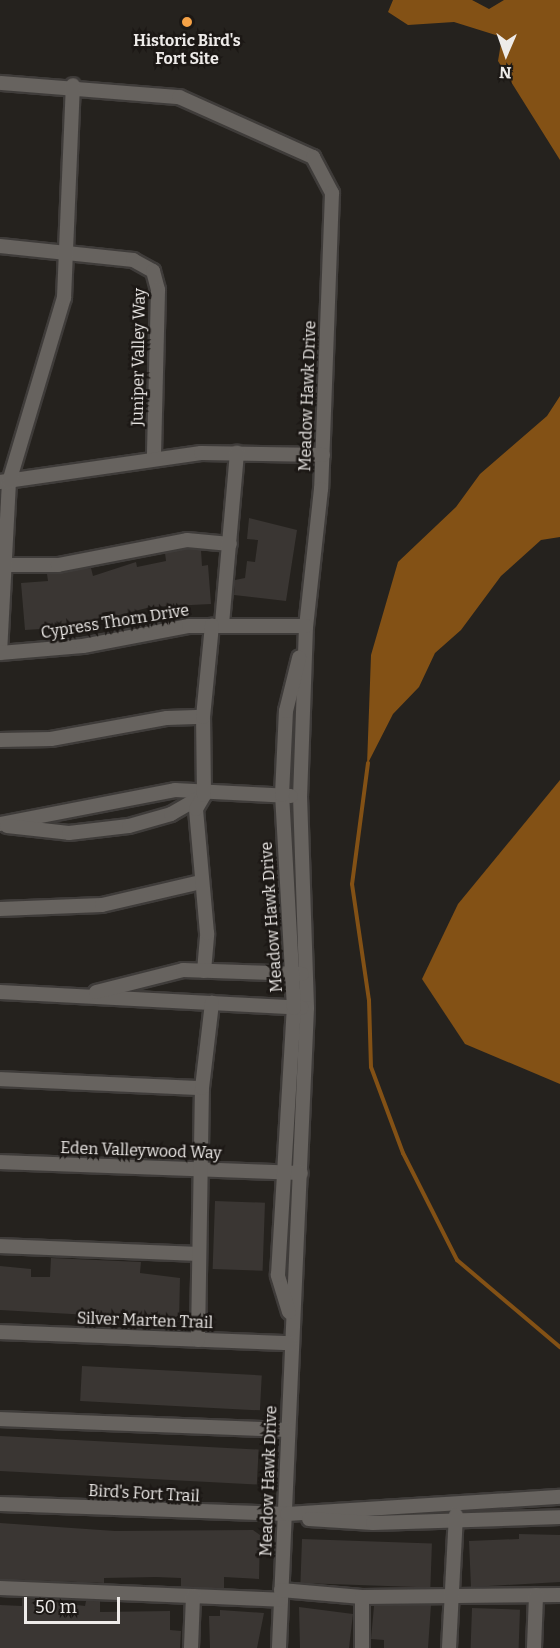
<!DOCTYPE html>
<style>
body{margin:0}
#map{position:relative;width:560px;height:1648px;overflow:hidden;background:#25221e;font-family:Bitter,serif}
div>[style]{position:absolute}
.water>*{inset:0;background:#835115}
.stream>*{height:4px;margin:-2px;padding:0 2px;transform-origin:2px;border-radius:2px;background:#835115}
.building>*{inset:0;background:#3a3633;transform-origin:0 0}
.roads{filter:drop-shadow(2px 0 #3f3c3a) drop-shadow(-2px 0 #3f3c3a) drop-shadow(0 2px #3f3c3a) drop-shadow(0 -2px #3f3c3a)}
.minor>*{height:14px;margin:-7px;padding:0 7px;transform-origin:7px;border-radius:7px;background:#67635f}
.dots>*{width:16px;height:16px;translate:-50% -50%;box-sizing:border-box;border:3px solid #1c1815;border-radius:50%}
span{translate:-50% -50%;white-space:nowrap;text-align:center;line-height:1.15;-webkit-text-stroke:5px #1c1815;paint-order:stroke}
.poi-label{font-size:16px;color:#eeebe9;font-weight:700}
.street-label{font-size:16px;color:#eeebe9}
.north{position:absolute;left:476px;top:24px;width:60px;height:60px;-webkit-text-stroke:4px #1c1815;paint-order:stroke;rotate:182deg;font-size:16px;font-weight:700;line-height:24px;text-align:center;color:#eeebe9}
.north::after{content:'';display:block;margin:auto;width:21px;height:27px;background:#eeebe9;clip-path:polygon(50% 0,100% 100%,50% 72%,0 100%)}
.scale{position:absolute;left:24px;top:1597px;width:96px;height:27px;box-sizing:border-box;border:3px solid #eeebe9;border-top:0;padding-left:8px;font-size:18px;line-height:21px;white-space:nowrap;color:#eeebe9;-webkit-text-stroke:4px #1c1815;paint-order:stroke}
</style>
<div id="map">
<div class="water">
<i style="clip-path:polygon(393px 0,472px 0,489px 9px,504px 0,560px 0,560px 160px,498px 61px,502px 37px,454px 22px,408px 25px,388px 12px)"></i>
<i style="clip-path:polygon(560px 396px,560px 537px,541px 540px,501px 576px,461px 630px,435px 653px,419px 687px,393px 714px,367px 765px,371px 655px,398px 562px,456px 507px,480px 474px,547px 416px)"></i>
<i style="clip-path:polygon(560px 780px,560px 1084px,465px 1044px,422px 979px,458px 904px)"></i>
</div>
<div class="stream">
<i style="left:368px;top:763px;width:122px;rotate:97.5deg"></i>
<i style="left:352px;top:884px;width:117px;rotate:81.7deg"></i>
<i style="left:369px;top:1000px;width:67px;rotate:88.3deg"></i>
<i style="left:371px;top:1067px;width:92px;rotate:69.6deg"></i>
<i style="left:403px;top:1153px;width:120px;rotate:63.2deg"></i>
<i style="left:457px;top:1260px;width:135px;rotate:40.2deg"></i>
</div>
<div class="building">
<i style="clip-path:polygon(249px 518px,297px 530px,286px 601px,234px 595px,235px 580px,245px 578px,247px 561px,255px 562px,258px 540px,247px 539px)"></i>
<i style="clip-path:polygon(187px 549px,201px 550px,202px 566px,208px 565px,211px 604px,151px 607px,71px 627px,25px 630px,21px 583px,48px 581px,47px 574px,91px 568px,93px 576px,136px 562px,137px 567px,166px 561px,165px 553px)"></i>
<i style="left:215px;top:1201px;width:50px;height:68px;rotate:2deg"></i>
<i style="clip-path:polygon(51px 1258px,141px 1262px,140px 1273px,180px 1278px,179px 1320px,0 1310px,0 1266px,31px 1269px,31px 1277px,50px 1277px)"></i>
<i style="left:82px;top:1366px;width:180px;height:35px;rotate:3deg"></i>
<i style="left:0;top:1436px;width:259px;height:35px;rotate:3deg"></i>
<i style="clip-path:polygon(0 1523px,115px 1531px,253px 1530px,260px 1535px,259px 1579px,224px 1577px,224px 1589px,181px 1587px,181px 1578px,156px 1577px,104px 1578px,104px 1583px,0 1579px)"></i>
<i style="clip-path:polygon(519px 1534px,560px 1535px,560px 1582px,471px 1587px,469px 1541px,519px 1539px)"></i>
<i style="left:302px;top:1539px;width:130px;height:44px;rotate:2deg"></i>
<i style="clip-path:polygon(22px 1598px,85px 1606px,86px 1601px,100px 1601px,100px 1612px,170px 1611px,170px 1630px,181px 1631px,180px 1648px,0 1648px,0 1605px,22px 1606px)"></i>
<i style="clip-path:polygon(431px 1605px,428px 1648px,384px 1648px,384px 1640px,371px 1639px,374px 1606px)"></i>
<i style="clip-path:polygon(299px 1607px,353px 1614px,349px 1648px,300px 1648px)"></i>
<i style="left:472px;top:1608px;width:48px;height:40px;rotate:2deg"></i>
<i style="clip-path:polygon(220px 1610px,264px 1613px,257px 1648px,210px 1648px,209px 1616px,220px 1616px)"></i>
</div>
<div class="roads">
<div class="minor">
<i style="left:0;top:83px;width:180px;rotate:4.5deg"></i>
<i style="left:179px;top:97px;width:147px;rotate:24.1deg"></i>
<i style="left:313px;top:157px;width:41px;rotate:62.2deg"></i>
<i style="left:332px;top:193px;width:296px;rotate:92.1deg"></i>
<i style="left:321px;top:489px;width:138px;rotate:96.2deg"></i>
<i style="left:306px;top:626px;width:170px;rotate:92deg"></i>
<i style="left:300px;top:796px;width:212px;rotate:88.1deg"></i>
<i style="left:307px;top:1008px;width:641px;rotate:92.51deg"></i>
<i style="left:0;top:246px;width:134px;rotate:6deg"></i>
<i style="left:133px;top:260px;width:23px;rotate:29deg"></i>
<i style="left:153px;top:271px;width:20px;rotate:75deg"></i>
<i style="left:158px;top:290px;width:168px;rotate:91.4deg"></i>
<i style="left:0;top:482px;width:203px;rotate:-8.2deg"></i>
<i style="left:201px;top:453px;width:122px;rotate:0.9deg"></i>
<i style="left:6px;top:565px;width:52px"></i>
<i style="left:58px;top:565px;width:131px;rotate:-11deg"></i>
<i style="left:187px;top:540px;width:43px;rotate:5.3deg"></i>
<i style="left:222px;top:624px;width:172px;rotate:-85deg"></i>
<i style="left:0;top:653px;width:171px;rotate:-87deg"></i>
<i style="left:9px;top:482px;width:192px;rotate:-73.4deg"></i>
<i style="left:64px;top:298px;width:213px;rotate:-87.6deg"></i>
<i style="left:0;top:653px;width:83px;rotate:-4.8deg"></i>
<i style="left:83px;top:646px;width:108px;rotate:-10.7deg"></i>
<i style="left:189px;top:626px;width:117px"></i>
<i style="left:0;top:740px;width:51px;rotate:-1.1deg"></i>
<i style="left:51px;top:739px;width:118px;rotate:-10.3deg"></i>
<i style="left:167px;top:718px;width:36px;rotate:-2deg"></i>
<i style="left:0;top:824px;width:178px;rotate:-11deg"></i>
<i style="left:175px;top:790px;width:116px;rotate:3deg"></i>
<i style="left:7px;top:826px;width:62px;rotate:6.4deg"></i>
<i style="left:69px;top:833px;width:60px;rotate:-6.7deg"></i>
<i style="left:129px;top:826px;width:44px;rotate:-15.9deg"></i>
<i style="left:171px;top:814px;width:36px;rotate:-30deg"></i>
<i style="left:0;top:909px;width:102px;rotate:-2.2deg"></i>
<i style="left:102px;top:905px;width:102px;rotate:-13.1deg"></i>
<i style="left:204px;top:971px;width:38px;rotate:-85deg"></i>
<i style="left:207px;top:933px;width:124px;rotate:-95.1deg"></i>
<i style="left:196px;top:809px;width:16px;rotate:-60deg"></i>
<i style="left:204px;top:795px;width:78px;rotate:-90.7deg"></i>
<i style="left:203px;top:717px;width:92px;rotate:-84.4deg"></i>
<i style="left:0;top:992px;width:302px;rotate:3deg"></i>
<i style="left:96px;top:992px;width:90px;rotate:-14.2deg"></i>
<i style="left:183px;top:970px;width:119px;rotate:1.9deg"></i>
<i style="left:0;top:1079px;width:202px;rotate:2.6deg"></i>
<i style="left:0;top:1162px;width:301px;rotate:2.1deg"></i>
<i style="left:0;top:1246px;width:199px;rotate:2.3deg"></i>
<i style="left:289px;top:1312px;width:39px;rotate:-107deg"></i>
<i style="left:278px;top:1275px;width:267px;rotate:-86.6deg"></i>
<i style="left:294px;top:1008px;width:213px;rotate:-93.2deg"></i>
<i style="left:282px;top:795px;width:84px;rotate:-87.3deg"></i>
<i style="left:286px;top:711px;width:55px;rotate:-76.2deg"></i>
<i style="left:0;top:1332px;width:290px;rotate:2.2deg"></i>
<i style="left:198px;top:1340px;width:252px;rotate:-89.1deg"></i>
<i style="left:202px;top:1088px;width:86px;rotate:-83.3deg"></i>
<i style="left:0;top:1419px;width:288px;rotate:2.2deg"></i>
<i style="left:0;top:1504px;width:287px;rotate:2deg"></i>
<i style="left:287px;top:1514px;width:274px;rotate:-3.6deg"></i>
<i style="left:309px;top:1519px;width:64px;rotate:3.6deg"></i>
<i style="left:373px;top:1523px;width:187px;rotate:-1.8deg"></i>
<i style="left:0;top:1588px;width:281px;rotate:2.4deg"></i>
<i style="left:281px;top:1590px;width:81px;rotate:4.9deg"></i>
<i style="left:362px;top:1597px;width:198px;rotate:-0.6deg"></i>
<i style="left:362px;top:1597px;width:51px;rotate:90deg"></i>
<i style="left:191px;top:1648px;width:52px;rotate:-87.8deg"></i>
<i style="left:449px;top:1648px;width:133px;rotate:-87deg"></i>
<i style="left:534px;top:1648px;width:53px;rotate:-87.8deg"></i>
</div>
</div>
<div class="dots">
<i style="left:187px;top:22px;background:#f5a246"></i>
</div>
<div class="poi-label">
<span style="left:187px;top:50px">Historic Bird's<br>Fort Site</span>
</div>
<div class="street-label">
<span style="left:139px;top:357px;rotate:-89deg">Juniper Valley Way</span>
<span style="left:308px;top:396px;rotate:-88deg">Meadow Hawk Drive</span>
<span style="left:115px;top:622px;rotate:-9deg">Cypress Thorn Drive</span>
<span style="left:272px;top:917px;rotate:-94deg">Meadow Hawk Drive</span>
<span style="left:141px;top:1151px;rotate:2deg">Eden Valleywood Way</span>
<span style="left:145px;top:1321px;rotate:2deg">Silver Marten Trail</span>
<span style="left:269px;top:1481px;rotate:-88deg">Meadow Hawk Drive</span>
<span style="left:144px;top:1494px;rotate:3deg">Bird's Fort Trail</span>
</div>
<div class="north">N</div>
<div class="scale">50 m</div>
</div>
